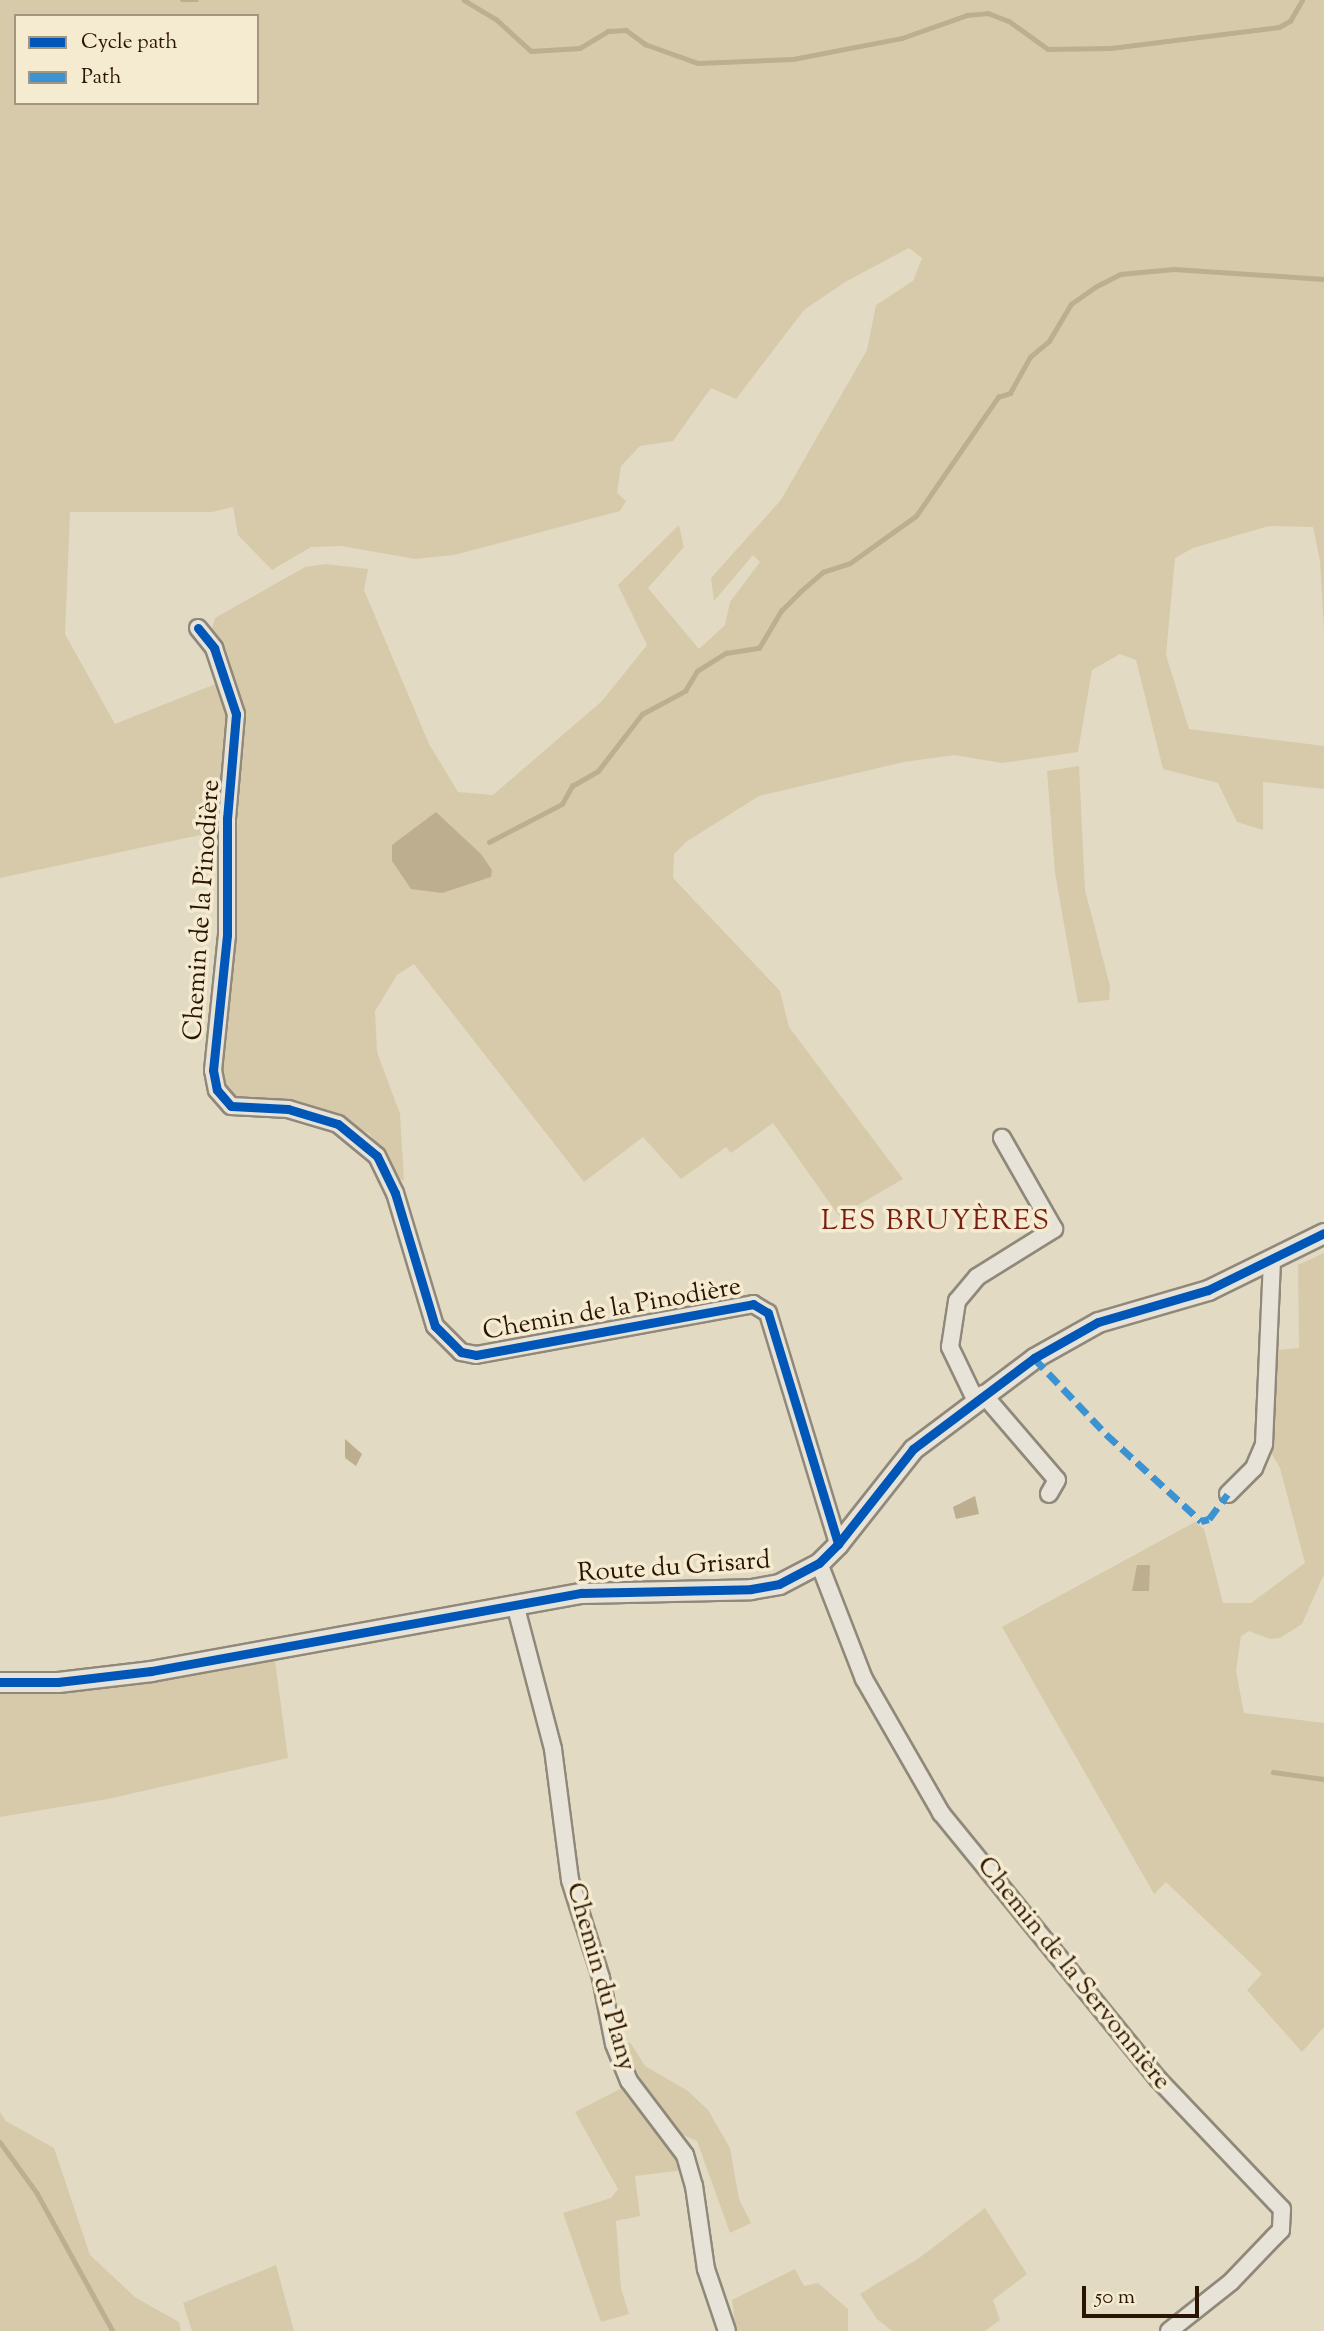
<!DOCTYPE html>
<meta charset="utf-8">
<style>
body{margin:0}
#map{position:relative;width:1324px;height:2331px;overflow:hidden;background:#e2dac3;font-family:"Sorts Mill Goudy",serif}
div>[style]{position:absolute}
.green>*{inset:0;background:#d7caab}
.water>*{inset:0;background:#bcae8f}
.stream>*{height:4.5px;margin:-2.25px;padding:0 2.25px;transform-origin:2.25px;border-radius:2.25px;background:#bcae8f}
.roads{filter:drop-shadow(2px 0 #90897a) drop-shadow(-2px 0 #90897a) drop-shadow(0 2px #90897a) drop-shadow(0 -2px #90897a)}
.minor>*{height:16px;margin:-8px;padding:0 8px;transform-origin:8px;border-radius:8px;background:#e8e3d8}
.tertiary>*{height:19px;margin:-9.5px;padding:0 9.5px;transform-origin:9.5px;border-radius:9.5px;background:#e8e3d8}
.quiet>*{height:7px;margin-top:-3.5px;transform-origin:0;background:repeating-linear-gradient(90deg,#3c93d1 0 14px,transparent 0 21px)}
.cycleway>*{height:9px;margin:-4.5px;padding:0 4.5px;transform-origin:4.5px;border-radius:4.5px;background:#0057b8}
span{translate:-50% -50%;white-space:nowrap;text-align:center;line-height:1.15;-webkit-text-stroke:7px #f5ebd0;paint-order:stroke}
.street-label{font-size:26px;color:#2a1404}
.neighbourhood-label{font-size:28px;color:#7a1f14;letter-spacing:2px}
.legend{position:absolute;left:14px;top:14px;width:245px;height:91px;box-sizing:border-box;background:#f5ebd0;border:2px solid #a4957e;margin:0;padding:9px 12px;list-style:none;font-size:21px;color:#2a1404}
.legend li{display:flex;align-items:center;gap:14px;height:35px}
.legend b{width:35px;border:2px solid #a4957e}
.scale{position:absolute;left:1082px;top:2286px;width:117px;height:32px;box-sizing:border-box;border:4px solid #2a1404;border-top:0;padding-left:9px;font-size:21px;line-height:24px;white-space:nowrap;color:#2a1404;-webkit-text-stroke:5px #f5ebd0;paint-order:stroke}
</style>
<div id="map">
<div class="green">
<i style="clip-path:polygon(evenodd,0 0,1324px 0,1324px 630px,1320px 561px,1313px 527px,1269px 526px,1193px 548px,1175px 558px,1166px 655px,1189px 729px,1324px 746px,1324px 789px,1263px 782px,1263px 830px,1237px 822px,1218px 783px,1163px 769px,1136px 660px,1120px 654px,1092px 670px,1078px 752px,1002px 763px,954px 755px,904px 762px,759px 796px,686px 842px,674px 854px,673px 878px,780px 991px,789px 1027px,903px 1179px,839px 1216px,773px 1123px,731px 1153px,726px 1147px,681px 1179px,643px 1137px,584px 1182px,414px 964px,397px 975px,375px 1011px,377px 1052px,400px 1114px,404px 1180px,398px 1179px,369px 1133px,307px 1106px,231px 1097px,219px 1069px,244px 734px,234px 679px,212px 629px,215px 618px,305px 567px,325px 564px,368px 569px,364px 590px,429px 744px,458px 792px,493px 795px,602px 701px,647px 645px,618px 585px,679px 525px,684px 547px,648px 588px,699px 649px,725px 625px,730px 602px,760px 562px,753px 555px,714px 601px,711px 578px,781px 500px,867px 350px,876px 305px,913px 281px,922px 258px,909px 248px,845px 282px,804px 310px,736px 399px,711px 388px,673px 441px,640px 446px,621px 466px,617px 493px,626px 501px,620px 511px,454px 555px,415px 559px,341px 546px,311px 547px,272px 570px,238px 535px,233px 507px,212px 512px,70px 512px,65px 634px,115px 724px,223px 681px,231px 719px,223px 830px,0 878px,0 0,16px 16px,257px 16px,257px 103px,16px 103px,16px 16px)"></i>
<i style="clip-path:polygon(1079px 766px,1085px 890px,1110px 986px,1109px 1000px,1078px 1003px,1055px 873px,1047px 771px)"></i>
<i style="clip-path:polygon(1324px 1253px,1324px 1574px,1302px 1624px,1280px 1638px,1270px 1639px,1249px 1631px,1241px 1636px,1236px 1671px,1244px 1713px,1324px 1723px,1324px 2027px,1302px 2052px,1247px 1990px,1262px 1974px,1166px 1882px,1154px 1894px,1002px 1627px,1195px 1522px,1204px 1529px,1223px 1603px,1251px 1603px,1305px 1563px,1280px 1468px,1270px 1451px,1276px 1350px,1299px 1348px,1298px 1265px)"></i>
<i style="clip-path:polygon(274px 1654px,288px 1758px,108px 1799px,0 1817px,0 1692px,95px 1688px)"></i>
<i style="clip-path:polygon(630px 2042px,645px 2066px,688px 2091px,708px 2110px,730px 2148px,739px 2199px,751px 2223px,730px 2233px,697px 2141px,681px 2134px,646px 2090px,625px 2046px)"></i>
<i style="clip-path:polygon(626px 2086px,664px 2132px,685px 2170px,635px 2176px,640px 2216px,616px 2221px,621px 2288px,629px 2314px,601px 2322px,563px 2213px,611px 2198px,618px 2189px,575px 2112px)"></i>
<i style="clip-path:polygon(0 2112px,6px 2121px,54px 2148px,90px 2255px,136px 2298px,179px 2322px,181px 2331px,0 2331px)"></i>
<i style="clip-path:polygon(985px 2208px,1027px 2274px,993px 2300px,1000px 2320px,985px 2331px,892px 2331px,877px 2319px,860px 2294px,919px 2258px)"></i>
<i style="clip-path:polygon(276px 2265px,294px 2331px,192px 2331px,183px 2303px)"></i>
<i style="clip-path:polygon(795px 2269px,804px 2286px,818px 2283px,848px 2309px,848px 2331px,736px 2331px,732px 2300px)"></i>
</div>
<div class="water">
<i style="clip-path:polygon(436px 812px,481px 854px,492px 870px,491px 877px,442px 893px,411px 889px,392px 861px,392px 845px)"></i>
<i style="clip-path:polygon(345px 1439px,362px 1454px,356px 1466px,345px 1458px)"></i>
<i style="clip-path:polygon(975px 1496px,979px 1514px,956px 1519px,953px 1507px)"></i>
<i style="clip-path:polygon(1137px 1565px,1150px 1565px,1149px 1591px,1132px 1591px)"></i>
</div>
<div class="stream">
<i style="left:182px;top:0;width:15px"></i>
<i style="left:464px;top:0;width:37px;rotate:31deg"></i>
<i style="left:496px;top:19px;width:47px;rotate:42.4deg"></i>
<i style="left:531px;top:51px;width:49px;rotate:-3.5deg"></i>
<i style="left:580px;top:48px;width:33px;rotate:-31deg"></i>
<i style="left:608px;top:31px;width:18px;rotate:-3deg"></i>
<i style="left:626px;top:30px;width:24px;rotate:36deg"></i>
<i style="left:645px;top:44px;width:56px;rotate:19.7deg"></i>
<i style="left:698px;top:63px;width:95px;rotate:-2.4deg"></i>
<i style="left:793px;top:59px;width:111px;rotate:-10.9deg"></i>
<i style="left:902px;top:38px;width:69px;rotate:-19.5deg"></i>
<i style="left:967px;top:15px;width:21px;rotate:-5deg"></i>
<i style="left:988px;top:13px;width:22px;rotate:21deg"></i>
<i style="left:1009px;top:21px;width:48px;rotate:35.7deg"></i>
<i style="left:1048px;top:49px;width:63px;rotate:-0.9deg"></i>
<i style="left:1111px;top:48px;width:169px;rotate:-7.1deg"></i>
<i style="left:1279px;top:27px;width:13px;rotate:-29deg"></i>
<i style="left:1290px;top:21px;width:24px;rotate:-60deg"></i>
<i style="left:489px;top:842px;width:82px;rotate:-27.5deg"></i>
<i style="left:562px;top:804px;width:21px;rotate:-61deg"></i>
<i style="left:572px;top:786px;width:30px;rotate:-30deg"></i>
<i style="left:598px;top:771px;width:72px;rotate:-52.3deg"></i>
<i style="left:642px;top:714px;width:49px;rotate:-28.1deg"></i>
<i style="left:685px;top:691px;width:23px;rotate:-59deg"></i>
<i style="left:697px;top:671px;width:34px;rotate:-32deg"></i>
<i style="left:726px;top:653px;width:33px;rotate:-9deg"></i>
<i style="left:759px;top:648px;width:43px;rotate:-59.3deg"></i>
<i style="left:781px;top:611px;width:28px;rotate:-45deg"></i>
<i style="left:801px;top:591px;width:29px;rotate:-41deg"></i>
<i style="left:823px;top:572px;width:28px;rotate:-18deg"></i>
<i style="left:850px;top:563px;width:81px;rotate:-35.5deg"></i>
<i style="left:916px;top:516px;width:145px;rotate:-55.4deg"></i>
<i style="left:998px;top:397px;width:13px;rotate:-18deg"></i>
<i style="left:1010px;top:393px;width:41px;rotate:-60.9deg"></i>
<i style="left:1030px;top:357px;width:25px;rotate:-40deg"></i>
<i style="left:1049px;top:341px;width:43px;rotate:-59.3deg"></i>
<i style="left:1071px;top:304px;width:29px;rotate:-35deg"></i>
<i style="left:1095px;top:287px;width:28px;rotate:-27deg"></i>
<i style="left:1120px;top:274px;width:54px;rotate:-5.3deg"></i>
<i style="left:1174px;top:269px;width:150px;rotate:3.8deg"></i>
<i style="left:1273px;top:1772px;width:51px;rotate:7.8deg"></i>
<i style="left:0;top:2142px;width:63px;rotate:54deg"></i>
<i style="left:37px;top:2193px;width:158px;rotate:61.2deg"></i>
</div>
<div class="roads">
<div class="minor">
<i style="left:198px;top:628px;width:26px;rotate:51deg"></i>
<i style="left:214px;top:648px;width:70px;rotate:71.6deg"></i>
<i style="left:236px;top:714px;width:104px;rotate:94.9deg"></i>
<i style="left:227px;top:818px;width:117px;rotate:90deg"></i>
<i style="left:227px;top:935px;width:136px;rotate:95.9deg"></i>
<i style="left:213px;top:1070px;width:20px;rotate:79deg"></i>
<i style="left:217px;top:1090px;width:21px;rotate:49deg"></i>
<i style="left:231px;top:1106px;width:57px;rotate:3deg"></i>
<i style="left:288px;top:1109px;width:52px;rotate:16.7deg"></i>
<i style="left:338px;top:1124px;width:50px;rotate:39.4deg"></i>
<i style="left:377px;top:1156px;width:41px;rotate:64.1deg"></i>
<i style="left:395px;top:1193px;width:139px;rotate:73.3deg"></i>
<i style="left:435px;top:1326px;width:37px;rotate:45deg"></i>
<i style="left:461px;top:1352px;width:15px;rotate:11deg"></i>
<i style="left:476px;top:1355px;width:282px;rotate:-10.4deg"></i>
<i style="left:753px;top:1304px;width:17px;rotate:31deg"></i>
<i style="left:768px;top:1313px;width:241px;rotate:73.1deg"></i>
<i style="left:983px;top:1394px;width:113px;rotate:49.3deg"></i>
<i style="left:1057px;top:1480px;width:16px;rotate:120deg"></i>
<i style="left:975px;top:1399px;width:58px;rotate:-115.7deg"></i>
<i style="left:950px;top:1347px;width:47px;rotate:-81.3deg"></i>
<i style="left:957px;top:1301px;width:31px;rotate:-50deg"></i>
<i style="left:977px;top:1277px;width:91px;rotate:-31.9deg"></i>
<i style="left:1054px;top:1229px;width:105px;rotate:-119.7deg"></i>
<i style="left:1228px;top:1494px;width:37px;rotate:-45deg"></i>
<i style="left:1254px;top:1468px;width:26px;rotate:-67deg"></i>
<i style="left:1264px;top:1444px;width:186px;rotate:-87.5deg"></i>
<i style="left:819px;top:1563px;width:124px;rotate:68.8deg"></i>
<i style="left:864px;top:1679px;width:155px;rotate:60.1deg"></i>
<i style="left:941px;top:1813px;width:343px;rotate:50.8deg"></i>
<i style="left:1158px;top:2079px;width:180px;rotate:46.4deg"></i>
<i style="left:1282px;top:2209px;width:21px;rotate:93deg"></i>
<i style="left:1281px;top:2230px;width:10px;rotate:135deg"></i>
<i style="left:1274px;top:2237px;width:62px;rotate:133.7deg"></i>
<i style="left:1231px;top:2282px;width:79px;rotate:141.7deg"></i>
<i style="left:515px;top:1604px;width:150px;rotate:75.3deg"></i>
<i style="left:553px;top:1749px;width:132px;rotate:82.6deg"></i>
<i style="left:570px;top:1880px;width:103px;rotate:72.4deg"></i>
<i style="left:601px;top:1978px;width:67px;rotate:78.9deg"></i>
<i style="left:614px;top:2044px;width:40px;rotate:68deg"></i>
<i style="left:629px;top:2081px;width:93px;rotate:52.9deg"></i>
<i style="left:685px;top:2155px;width:32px;rotate:74deg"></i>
<i style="left:694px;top:2186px;width:84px;rotate:81.8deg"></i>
<i style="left:706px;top:2269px;width:65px;rotate:71.3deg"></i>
</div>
<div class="tertiary">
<i style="left:0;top:1682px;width:58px"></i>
<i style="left:58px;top:1682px;width:94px;rotate:-6.7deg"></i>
<i style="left:151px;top:1671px;width:437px;rotate:-10.3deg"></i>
<i style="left:581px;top:1593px;width:170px;rotate:-1.3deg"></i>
<i style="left:751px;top:1589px;width:28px;rotate:-10deg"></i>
<i style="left:779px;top:1584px;width:45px;rotate:-27.7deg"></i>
<i style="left:819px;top:1563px;width:27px;rotate:-45deg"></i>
<i style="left:838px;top:1544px;width:121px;rotate:-51.7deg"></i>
<i style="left:913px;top:1449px;width:151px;rotate:-36.9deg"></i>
<i style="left:1034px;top:1358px;width:73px;rotate:-29.4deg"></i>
<i style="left:1098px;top:1322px;width:115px;rotate:-16.2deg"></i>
<i style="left:1208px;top:1290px;width:129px;rotate:-26.2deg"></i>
</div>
</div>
<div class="quiet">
<i style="left:1034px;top:1358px;width:105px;rotate:46.5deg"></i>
<i style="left:1106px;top:1434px;width:129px;rotate:42.5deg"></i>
<i style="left:1201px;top:1521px;width:8px;rotate:-14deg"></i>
<i style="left:1209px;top:1519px;width:31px;rotate:-53deg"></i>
</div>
<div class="cycleway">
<i style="left:198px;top:628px;width:26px;rotate:51deg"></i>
<i style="left:214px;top:648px;width:70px;rotate:71.6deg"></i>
<i style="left:236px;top:714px;width:104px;rotate:94.9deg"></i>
<i style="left:227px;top:818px;width:117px;rotate:90deg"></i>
<i style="left:227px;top:935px;width:136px;rotate:95.9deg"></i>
<i style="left:213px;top:1070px;width:20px;rotate:79deg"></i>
<i style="left:217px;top:1090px;width:21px;rotate:49deg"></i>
<i style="left:231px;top:1106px;width:57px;rotate:3deg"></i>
<i style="left:288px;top:1109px;width:52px;rotate:16.7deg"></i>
<i style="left:338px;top:1124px;width:50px;rotate:39.4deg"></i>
<i style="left:377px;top:1156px;width:41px;rotate:64.1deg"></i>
<i style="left:395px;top:1193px;width:139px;rotate:73.3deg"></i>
<i style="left:435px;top:1326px;width:37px;rotate:45deg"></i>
<i style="left:461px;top:1352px;width:15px;rotate:11deg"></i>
<i style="left:476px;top:1355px;width:282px;rotate:-10.4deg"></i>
<i style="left:753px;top:1304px;width:17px;rotate:31deg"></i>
<i style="left:768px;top:1313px;width:241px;rotate:73.1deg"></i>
<i style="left:0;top:1682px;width:58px"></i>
<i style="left:58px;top:1682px;width:94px;rotate:-6.7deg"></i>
<i style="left:151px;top:1671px;width:437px;rotate:-10.3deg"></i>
<i style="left:581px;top:1593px;width:170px;rotate:-1.3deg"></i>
<i style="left:751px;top:1589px;width:28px;rotate:-10deg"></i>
<i style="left:779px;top:1584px;width:45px;rotate:-27.7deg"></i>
<i style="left:819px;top:1563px;width:27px;rotate:-45deg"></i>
<i style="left:838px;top:1544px;width:121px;rotate:-51.7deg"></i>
<i style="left:913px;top:1449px;width:151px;rotate:-36.9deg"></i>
<i style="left:1034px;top:1358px;width:73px;rotate:-29.4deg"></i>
<i style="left:1098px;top:1322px;width:115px;rotate:-16.2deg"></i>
<i style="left:1208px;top:1290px;width:129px;rotate:-26.2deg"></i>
</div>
<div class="street-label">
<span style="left:203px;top:910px;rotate:-86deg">Chemin de la Pinodière</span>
<span style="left:612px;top:1310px;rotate:-10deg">Chemin de la Pinodière</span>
<span style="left:674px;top:1568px;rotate:-4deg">Route du Grisard</span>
<span style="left:1073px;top:1974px;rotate:51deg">Chemin de la Servonnière</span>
<span style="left:600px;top:1977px;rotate:74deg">Chemin du Plany</span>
</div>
<div class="neighbourhood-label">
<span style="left:936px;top:1222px">LES BRUYÈRES</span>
</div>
<ul class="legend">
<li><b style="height:9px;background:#0057b8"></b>Cycle path</li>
<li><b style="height:9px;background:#3c93d1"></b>Path</li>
</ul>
<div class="scale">50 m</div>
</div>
